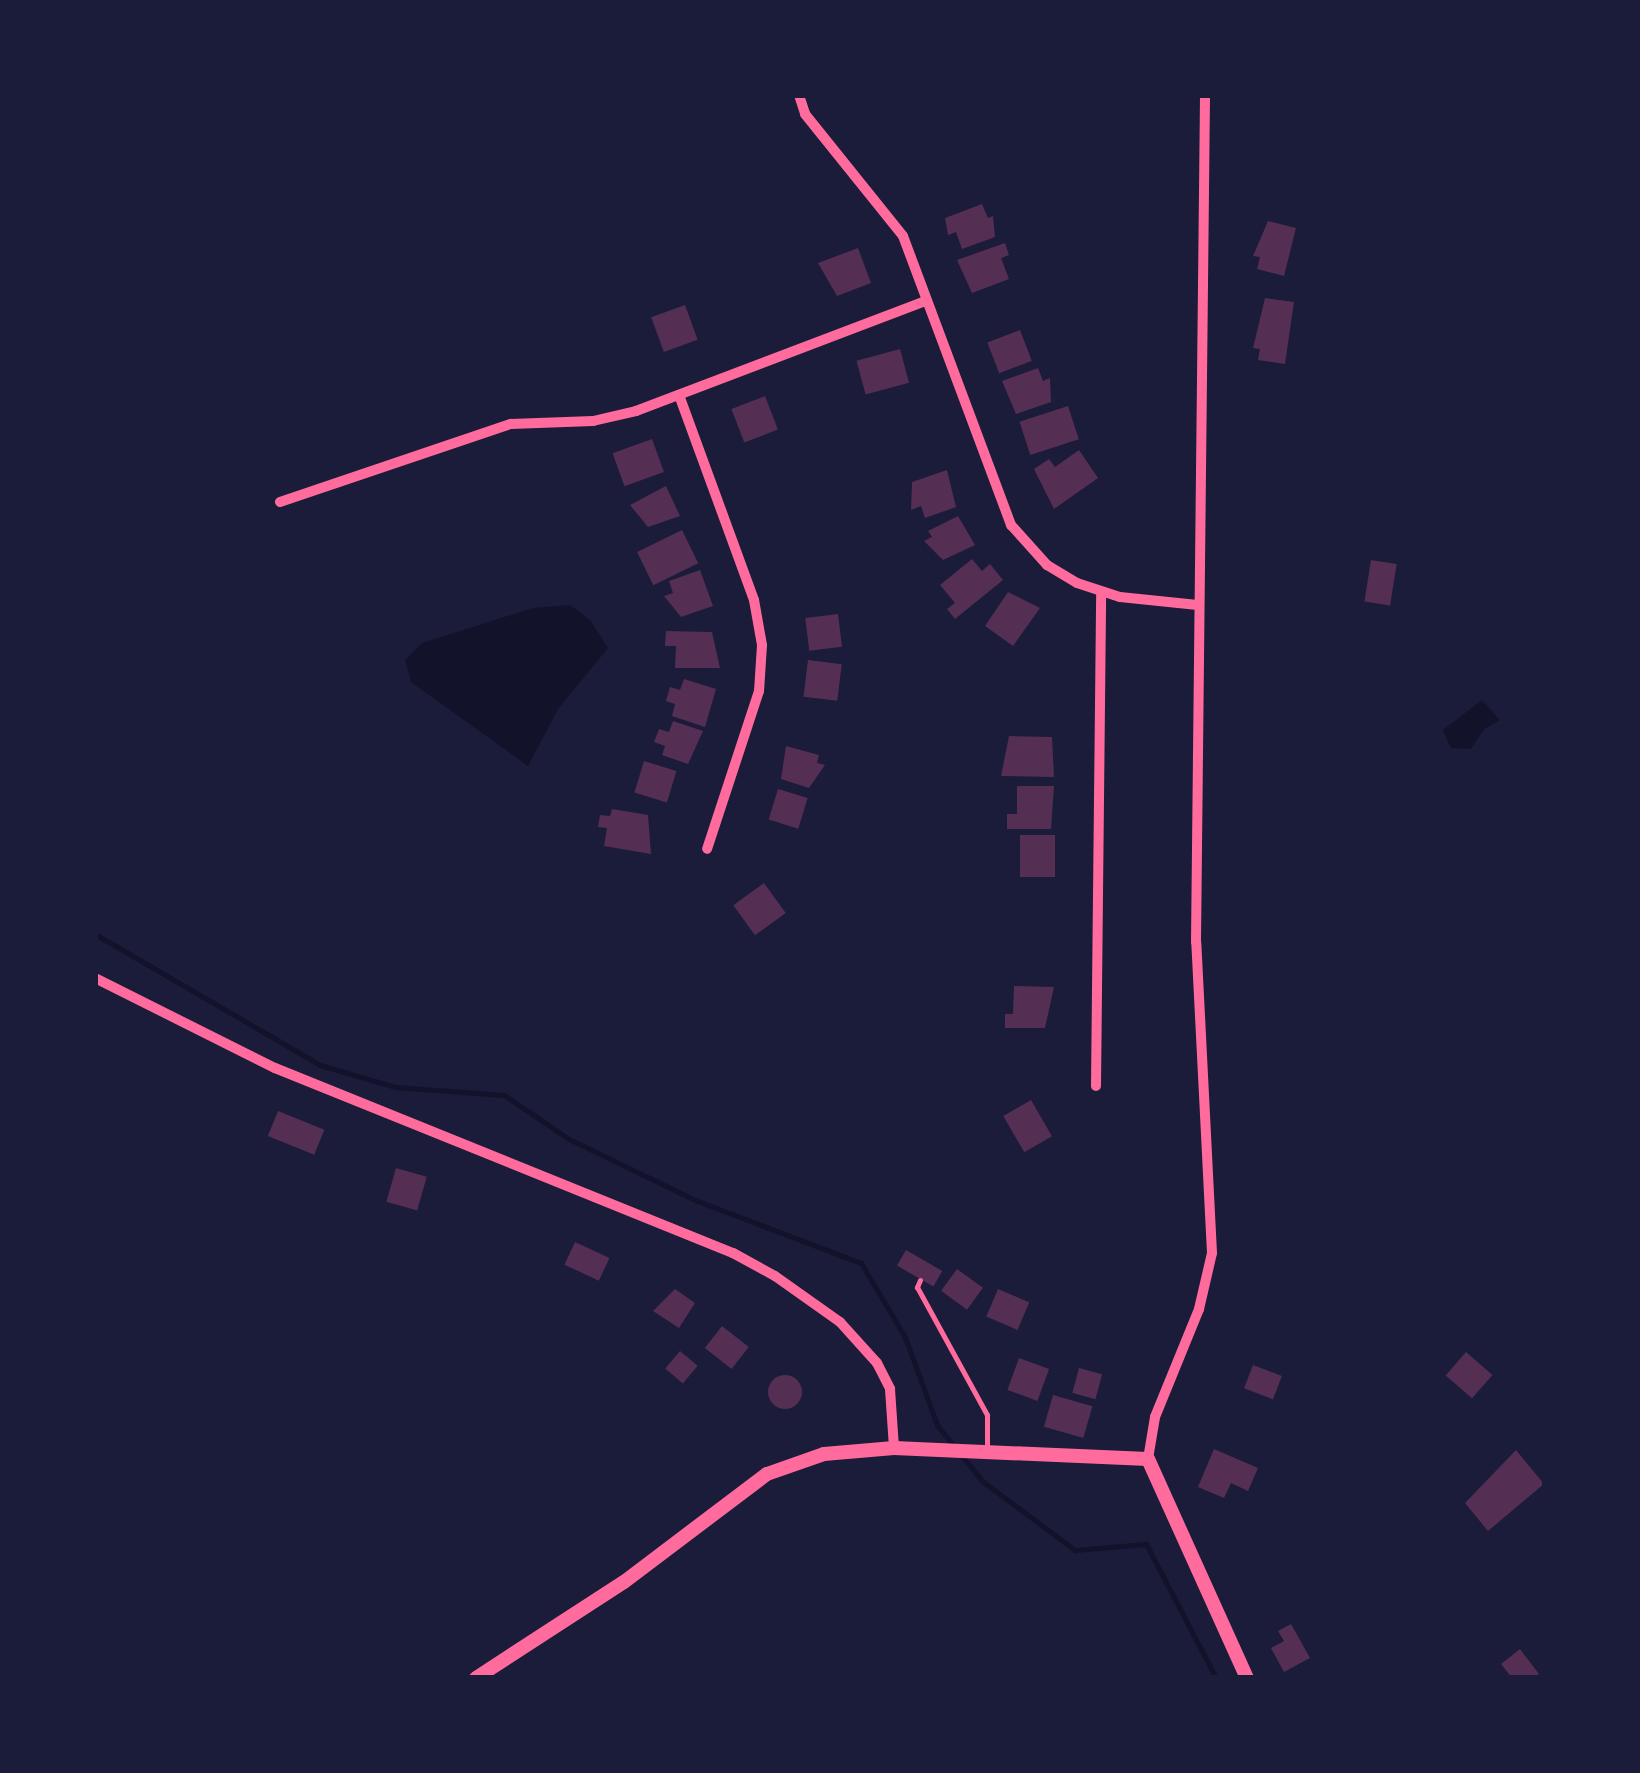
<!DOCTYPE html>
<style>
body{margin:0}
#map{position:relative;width:1640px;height:1773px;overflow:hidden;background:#1b1b3a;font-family:Inter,sans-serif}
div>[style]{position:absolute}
.water>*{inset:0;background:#12122b}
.stream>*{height:5px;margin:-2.5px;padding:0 2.5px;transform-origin:2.5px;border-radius:2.5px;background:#12122b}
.building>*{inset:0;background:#542f53;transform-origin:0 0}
.round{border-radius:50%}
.service>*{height:5px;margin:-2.5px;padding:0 2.5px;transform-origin:2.5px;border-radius:2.5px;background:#ff6b9d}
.minor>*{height:10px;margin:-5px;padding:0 5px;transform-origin:5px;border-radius:5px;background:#ff6b9d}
.secondary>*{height:14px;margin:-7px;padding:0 7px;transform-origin:7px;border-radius:7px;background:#ff6b9d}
span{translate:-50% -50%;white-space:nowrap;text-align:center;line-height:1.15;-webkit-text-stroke:8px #1b1b3a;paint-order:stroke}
.frame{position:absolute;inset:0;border:98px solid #1b1b3a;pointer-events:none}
</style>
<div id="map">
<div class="water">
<i style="clip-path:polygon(570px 605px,590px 620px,608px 648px,558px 709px,528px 766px,411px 682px,405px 660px,422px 643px,533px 608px)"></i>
<i style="clip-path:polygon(1482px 700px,1500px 720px,1484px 729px,1471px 749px,1451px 748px,1443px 730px)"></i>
</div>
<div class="stream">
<i style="left:95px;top:934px;width:260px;rotate:30.2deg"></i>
<i style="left:320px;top:1065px;width:78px;rotate:16.3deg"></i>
<i style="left:395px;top:1087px;width:109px;rotate:4.2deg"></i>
<i style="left:504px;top:1095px;width:78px;rotate:34.1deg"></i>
<i style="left:569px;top:1139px;width:140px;rotate:25.8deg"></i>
<i style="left:695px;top:1200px;width:178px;rotate:20.8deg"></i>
<i style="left:861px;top:1263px;width:86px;rotate:59.3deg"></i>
<i style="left:905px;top:1337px;width:94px;rotate:70deg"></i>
<i style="left:937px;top:1425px;width:28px;rotate:51deg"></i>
<i style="left:962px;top:1456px;width:32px;rotate:51deg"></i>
<i style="left:982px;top:1481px;width:116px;rotate:36.6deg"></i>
<i style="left:1075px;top:1550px;width:71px;rotate:-4.8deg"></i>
<i style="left:1146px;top:1544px;width:151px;rotate:62.4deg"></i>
</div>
<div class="building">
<i style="clip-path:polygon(982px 204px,988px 218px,993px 216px,995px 237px,962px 249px,956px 232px,948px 235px,945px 218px)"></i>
<i style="clip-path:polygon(1268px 221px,1296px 228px,1284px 276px,1257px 269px,1260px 257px,1253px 256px)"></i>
<i style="clip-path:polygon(1005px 243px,1009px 255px,1001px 258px,1009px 279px,972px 293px,957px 260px)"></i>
<i style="clip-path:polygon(858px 248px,871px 283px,837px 296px,818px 263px)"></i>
<i style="clip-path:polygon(1265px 298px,1294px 302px,1285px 364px,1258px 360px,1260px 349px,1253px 348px)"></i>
<i style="left:685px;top:305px;width:37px;height:36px;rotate:70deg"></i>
<i style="left:1020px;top:330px;width:33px;height:35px;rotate:69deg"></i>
<i style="left:900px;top:349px;width:35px;height:45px;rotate:75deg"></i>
<i style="clip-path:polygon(1038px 368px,1043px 381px,1050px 378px,1051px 402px,1016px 414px,1002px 381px)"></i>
<i style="left:765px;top:396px;width:36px;height:36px;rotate:69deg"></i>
<i style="left:1068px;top:406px;width:35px;height:51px;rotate:72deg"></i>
<i style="left:652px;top:439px;width:35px;height:42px;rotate:70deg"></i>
<i style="clip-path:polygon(1079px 450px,1098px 478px,1054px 509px,1034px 469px,1049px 459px,1055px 467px)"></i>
<i style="clip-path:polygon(947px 470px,956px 507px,925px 518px,921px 506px,911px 510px,912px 482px)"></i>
<i style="clip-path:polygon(666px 486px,680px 516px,648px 527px,630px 505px)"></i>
<i style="clip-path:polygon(958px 516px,975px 545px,943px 560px,924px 541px,932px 537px,928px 531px)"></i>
<i style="left:682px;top:530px;width:37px;height:50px;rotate:64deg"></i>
<i style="clip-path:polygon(972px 559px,982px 571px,990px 564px,1003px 580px,955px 619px,947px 609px,955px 603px,940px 585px)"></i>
<i style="left:1371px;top:560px;width:26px;height:42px;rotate:9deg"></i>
<i style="clip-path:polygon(700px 570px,713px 606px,681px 617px,664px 596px,673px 593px,669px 581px)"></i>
<i style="clip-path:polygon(1008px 592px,1040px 608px,1013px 646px,985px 626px)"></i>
<i style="left:838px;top:614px;width:33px;height:33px;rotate:83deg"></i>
<i style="clip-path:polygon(666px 631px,712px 632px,720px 668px,675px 668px,676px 646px,665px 646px)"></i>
<i style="left:808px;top:660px;width:34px;height:37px;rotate:7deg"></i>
<i style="clip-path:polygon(684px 679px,716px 689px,705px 727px,672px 716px,675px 704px,666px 701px,670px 687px,680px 690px)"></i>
<i style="clip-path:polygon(673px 721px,703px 731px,688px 764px,662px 755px,665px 746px,654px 742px,659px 729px,669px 732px)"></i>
<i style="clip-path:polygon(1009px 736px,1052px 737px,1054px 777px,1001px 776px)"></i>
<i style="clip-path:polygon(786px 746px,819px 755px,817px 763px,825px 765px,809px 788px,781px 779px)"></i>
<i style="left:644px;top:761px;width:34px;height:33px;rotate:17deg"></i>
<i style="clip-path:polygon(1017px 786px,1054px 786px,1051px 829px,1007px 829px,1007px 814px,1017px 814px)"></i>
<i style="left:778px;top:789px;width:31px;height:32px;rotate:17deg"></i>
<i style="clip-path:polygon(612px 809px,648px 815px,651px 854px,604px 846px,607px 828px,598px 827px,600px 815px,610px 816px)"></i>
<i style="left:1020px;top:835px;width:35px;height:42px"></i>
<i style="left:764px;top:883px;width:37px;height:38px;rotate:54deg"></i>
<i style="clip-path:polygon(1014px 986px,1054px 987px,1045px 1028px,1005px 1028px,1005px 1014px,1013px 1014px)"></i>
<i style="left:1031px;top:1100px;width:42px;height:32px;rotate:60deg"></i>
<i style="left:278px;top:1111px;width:50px;height:27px;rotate:22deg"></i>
<i style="left:396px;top:1168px;width:32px;height:35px;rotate:16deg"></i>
<i style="left:575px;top:1242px;width:38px;height:25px;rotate:25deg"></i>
<i style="left:906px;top:1250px;width:42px;height:18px;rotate:30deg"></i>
<i style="left:957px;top:1269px;width:32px;height:27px;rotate:36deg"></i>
<i style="clip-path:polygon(675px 1289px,695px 1303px,679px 1328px,653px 1311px)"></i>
<i style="left:998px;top:1289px;width:34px;height:30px;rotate:23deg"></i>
<i style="left:722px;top:1326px;width:34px;height:28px;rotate:38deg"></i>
<i style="left:680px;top:1351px;width:23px;height:23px;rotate:40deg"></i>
<i style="left:1466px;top:1352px;width:35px;height:31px;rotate:41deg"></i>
<i style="left:1019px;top:1358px;width:32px;height:34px;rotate:20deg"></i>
<i style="left:1253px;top:1365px;width:31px;height:25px;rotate:21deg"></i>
<i style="left:1079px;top:1368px;width:24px;height:26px;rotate:15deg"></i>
<i class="round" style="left:768px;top:1375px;width:34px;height:34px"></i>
<i style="left:1053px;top:1395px;width:41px;height:33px;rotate:16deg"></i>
<i style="clip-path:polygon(1214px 1449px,1258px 1468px,1248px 1491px,1231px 1483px,1224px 1498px,1198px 1487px)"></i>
<i style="clip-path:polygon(1516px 1450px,1544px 1484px,1488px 1531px,1465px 1503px)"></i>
<i style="clip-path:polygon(1291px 1624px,1310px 1658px,1284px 1672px,1271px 1648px,1284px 1641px,1278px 1631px)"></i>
<i style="clip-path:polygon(1520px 1649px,1539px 1674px,1533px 1678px,1512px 1678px,1501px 1664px)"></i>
</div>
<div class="service">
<i style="left:920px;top:1280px;width:8px;rotate:113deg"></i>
<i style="left:917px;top:1287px;width:146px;rotate:61.3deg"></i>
<i style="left:987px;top:1415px;width:37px;rotate:90deg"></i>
</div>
<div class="minor">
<i style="left:799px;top:95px;width:20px;rotate:72deg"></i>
<i style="left:805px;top:114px;width:156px;rotate:51.2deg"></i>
<i style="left:903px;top:236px;width:309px;rotate:69.5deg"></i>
<i style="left:1011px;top:525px;width:54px;rotate:48deg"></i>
<i style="left:1047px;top:565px;width:35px;rotate:31deg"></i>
<i style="left:1077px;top:583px;width:45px;rotate:18deg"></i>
<i style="left:1120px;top:597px;width:78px;rotate:5.9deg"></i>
<i style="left:679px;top:395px;width:218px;rotate:69.9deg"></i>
<i style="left:754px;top:600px;width:46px;rotate:79.9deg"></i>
<i style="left:762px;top:645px;width:46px;rotate:93.7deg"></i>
<i style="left:759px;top:691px;width:166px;rotate:108.2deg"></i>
<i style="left:280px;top:502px;width:244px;rotate:-18.7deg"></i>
<i style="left:511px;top:424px;width:82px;rotate:-2.1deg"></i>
<i style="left:593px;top:421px;width:44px;rotate:-13.1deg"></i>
<i style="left:636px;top:411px;width:310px;rotate:-20.8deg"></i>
<i style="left:95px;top:978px;width:201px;rotate:26.6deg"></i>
<i style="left:275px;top:1068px;width:494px;rotate:22deg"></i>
<i style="left:733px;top:1253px;width:48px;rotate:28.7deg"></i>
<i style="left:775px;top:1276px;width:80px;rotate:35.3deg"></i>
<i style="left:840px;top:1322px;width:55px;rotate:47.9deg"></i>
<i style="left:877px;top:1363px;width:29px;rotate:63deg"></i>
<i style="left:890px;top:1389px;width:59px;rotate:86.1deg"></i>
<i style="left:1096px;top:1086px;width:493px;rotate:-89.4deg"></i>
<i style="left:1148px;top:1459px;width:43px;rotate:-80.5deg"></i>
<i style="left:1155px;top:1417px;width:117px;rotate:-67.8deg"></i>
<i style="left:1199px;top:1309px;width:57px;rotate:-76.9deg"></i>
<i style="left:1212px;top:1253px;width:311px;rotate:-92.9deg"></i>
<i style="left:1196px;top:942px;width:847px;rotate:-89.39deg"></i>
</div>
<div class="secondary">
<i style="left:476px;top:1678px;width:176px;rotate:-33deg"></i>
<i style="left:624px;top:1582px;width:179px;rotate:-37.1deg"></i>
<i style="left:767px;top:1474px;width:60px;rotate:-19.3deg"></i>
<i style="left:824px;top:1454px;width:70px;rotate:-4.9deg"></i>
<i style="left:894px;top:1448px;width:254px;rotate:2.5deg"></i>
<i style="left:1148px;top:1459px;width:240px;rotate:65.7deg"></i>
</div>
<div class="frame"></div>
</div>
